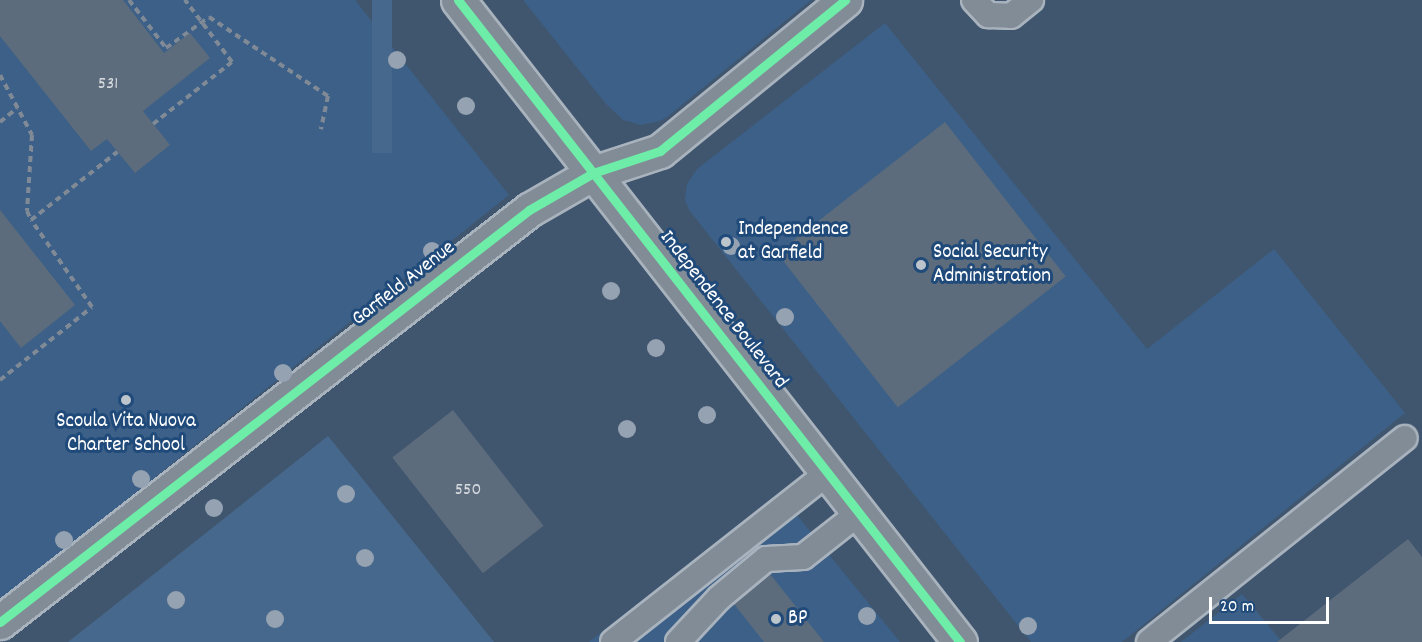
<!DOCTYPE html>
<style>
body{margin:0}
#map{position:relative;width:1422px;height:642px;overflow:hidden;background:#40566e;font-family:Dekko,sans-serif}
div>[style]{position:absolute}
.built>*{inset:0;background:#3c6087}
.green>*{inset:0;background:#47688d;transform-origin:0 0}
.building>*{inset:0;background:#5c6c7d;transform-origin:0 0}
.path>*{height:4px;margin-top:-2px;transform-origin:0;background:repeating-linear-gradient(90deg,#808a96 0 6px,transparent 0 10.5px)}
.roads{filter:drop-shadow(2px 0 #a9b3be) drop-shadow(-2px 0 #a9b3be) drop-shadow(0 2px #a9b3be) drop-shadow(0 -2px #a9b3be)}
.lane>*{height:24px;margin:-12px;padding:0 12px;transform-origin:12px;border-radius:12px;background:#818c97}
.street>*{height:33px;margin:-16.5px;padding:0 16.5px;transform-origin:16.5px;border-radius:16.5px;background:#818c97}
.primary>*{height:33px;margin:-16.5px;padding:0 16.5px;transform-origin:16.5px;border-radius:16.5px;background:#818c97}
.cycleway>*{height:9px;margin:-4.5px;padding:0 4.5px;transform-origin:4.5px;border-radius:4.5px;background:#6deda7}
.trees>*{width:18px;height:18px;margin:-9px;border-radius:50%;background:#95a2b2}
.dots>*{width:16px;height:16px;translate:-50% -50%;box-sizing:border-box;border:3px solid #1f4a7a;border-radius:50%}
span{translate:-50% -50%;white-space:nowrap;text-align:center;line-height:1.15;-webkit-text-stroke:6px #1f4a7a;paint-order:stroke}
.number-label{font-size:18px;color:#d6dade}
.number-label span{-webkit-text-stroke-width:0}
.poi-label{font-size:21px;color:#fff}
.left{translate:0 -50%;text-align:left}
.street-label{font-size:21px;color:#fff}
.scale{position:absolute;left:1209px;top:597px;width:120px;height:27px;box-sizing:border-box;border:3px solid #fff;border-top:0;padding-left:8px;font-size:18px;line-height:21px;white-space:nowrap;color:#fff;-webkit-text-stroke:4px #1f4a7a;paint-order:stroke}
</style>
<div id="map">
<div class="built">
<i style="clip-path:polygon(0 0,355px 0,509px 195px,0 601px)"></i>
<i style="clip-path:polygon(523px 0,811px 0,667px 117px,660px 121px,641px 125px,623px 120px,606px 104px)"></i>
<i style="clip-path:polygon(885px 23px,1147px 349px,1274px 249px,1405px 413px,1122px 642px,1031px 642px,689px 210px,685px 200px,687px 184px,697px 169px)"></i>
<i style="clip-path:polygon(779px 493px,900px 642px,589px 642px)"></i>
<i style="clip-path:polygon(1242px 594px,1282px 642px,1181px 642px)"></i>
</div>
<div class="green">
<i style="left:372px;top:0;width:20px;height:153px"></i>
<i style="clip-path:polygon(328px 436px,494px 642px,68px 642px,163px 567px)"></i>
</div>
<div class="building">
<i style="clip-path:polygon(0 0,123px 0,164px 53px,190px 33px,210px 58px,143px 111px,170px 145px,135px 173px,107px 139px,91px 151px,0 36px)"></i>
<i style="left:945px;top:122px;width:196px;height:213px;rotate:52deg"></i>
<i style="clip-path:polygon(0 210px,75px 305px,21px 348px,0 321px)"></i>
<i style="left:453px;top:410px;width:147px;height:77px;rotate:52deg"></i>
<i style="clip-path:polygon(1408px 539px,1422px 557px,1422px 642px,1277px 642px)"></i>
<i style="clip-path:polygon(770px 574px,824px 642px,764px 642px,734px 604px)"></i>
</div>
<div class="path">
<i style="left:129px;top:0;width:61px;rotate:52.4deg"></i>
<i style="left:166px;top:48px;width:53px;rotate:-35.8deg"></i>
<i style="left:209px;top:17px;width:143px;rotate:33.6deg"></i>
<i style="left:328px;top:96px;width:34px;rotate:102deg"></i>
<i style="left:0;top:75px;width:68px;rotate:61.9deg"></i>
<i style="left:32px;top:135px;width:76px;rotate:93.8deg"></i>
<i style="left:27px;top:211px;width:10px;rotate:66deg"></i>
<i style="left:0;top:122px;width:22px;rotate:-39deg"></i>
<i style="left:153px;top:124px;width:100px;rotate:-38.1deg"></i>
<i style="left:232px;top:62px;width:78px;rotate:-127.2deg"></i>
<i style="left:0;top:380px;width:117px;rotate:-38.4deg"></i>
<i style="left:92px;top:307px;width:106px;rotate:-125deg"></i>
<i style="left:31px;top:220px;width:110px;rotate:-38.3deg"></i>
</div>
<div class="roads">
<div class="lane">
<i style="left:974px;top:0;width:21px;rotate:47deg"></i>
<i style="left:988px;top:15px;width:23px;rotate:2deg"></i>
<i style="left:1011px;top:16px;width:26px;rotate:-39deg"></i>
<i style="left:613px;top:642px;width:273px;rotate:-38.2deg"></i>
<i style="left:678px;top:642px;width:60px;rotate:-47deg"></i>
<i style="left:719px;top:598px;width:61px;rotate:-39.7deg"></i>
<i style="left:766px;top:559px;width:37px;rotate:-3deg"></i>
<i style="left:803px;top:557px;width:71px;rotate:-38.2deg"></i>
<i style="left:1149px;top:642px;width:327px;rotate:-38.6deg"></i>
</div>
<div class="street">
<i style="left:0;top:622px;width:671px;rotate:-37.91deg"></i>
<i style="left:529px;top:210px;width:74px;rotate:-30deg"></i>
<i style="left:593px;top:173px;width:71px;rotate:-18.2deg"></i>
<i style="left:660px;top:151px;width:239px;rotate:-39.2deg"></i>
</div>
<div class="primary">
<i style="left:458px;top:0;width:815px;rotate:51.98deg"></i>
</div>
</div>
<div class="cycleway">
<i style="left:458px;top:0;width:815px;rotate:51.98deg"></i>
<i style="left:0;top:622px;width:671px;rotate:-37.91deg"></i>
<i style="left:529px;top:210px;width:74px;rotate:-30deg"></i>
<i style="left:593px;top:173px;width:71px;rotate:-18.2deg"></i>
<i style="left:660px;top:151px;width:239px;rotate:-39.2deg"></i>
</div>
<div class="trees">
<i style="left:397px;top:60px"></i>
<i style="left:466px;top:106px"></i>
<i style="left:731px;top:246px"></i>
<i style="left:432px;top:251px"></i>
<i style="left:611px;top:291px"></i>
<i style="left:785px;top:317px"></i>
<i style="left:656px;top:348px"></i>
<i style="left:283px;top:373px"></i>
<i style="left:707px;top:415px"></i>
<i style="left:627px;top:429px"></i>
<i style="left:141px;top:479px"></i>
<i style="left:346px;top:494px"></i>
<i style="left:214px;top:508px"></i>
<i style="left:64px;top:540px"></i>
<i style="left:365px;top:558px"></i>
<i style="left:176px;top:600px"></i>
<i style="left:867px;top:616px"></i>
<i style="left:275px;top:619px"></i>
<i style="left:1028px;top:626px"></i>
</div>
<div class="dots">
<i style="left:726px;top:242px;background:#bcc4cc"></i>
<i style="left:921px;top:265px;background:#bcc4cc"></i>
<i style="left:126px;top:400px;background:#bcc4cc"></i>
<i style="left:776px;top:619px;background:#bcc4cc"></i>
</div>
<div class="number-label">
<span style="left:108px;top:85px">531</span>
<span style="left:468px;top:491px">550</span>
</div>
<div class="poi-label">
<span class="left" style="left:738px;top:242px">Independence<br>at Garfield</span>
<span class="left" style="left:933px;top:265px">Social Security<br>Administration</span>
<span style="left:126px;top:434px">Scoula Vita Nuova<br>Charter School</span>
<span class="left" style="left:788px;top:619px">BP</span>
</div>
<div class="street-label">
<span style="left:404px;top:284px;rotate:-38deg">Garfield Avenue</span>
<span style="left:723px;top:310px;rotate:52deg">Independence Boulevard</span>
</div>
<div class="scale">20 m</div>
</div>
